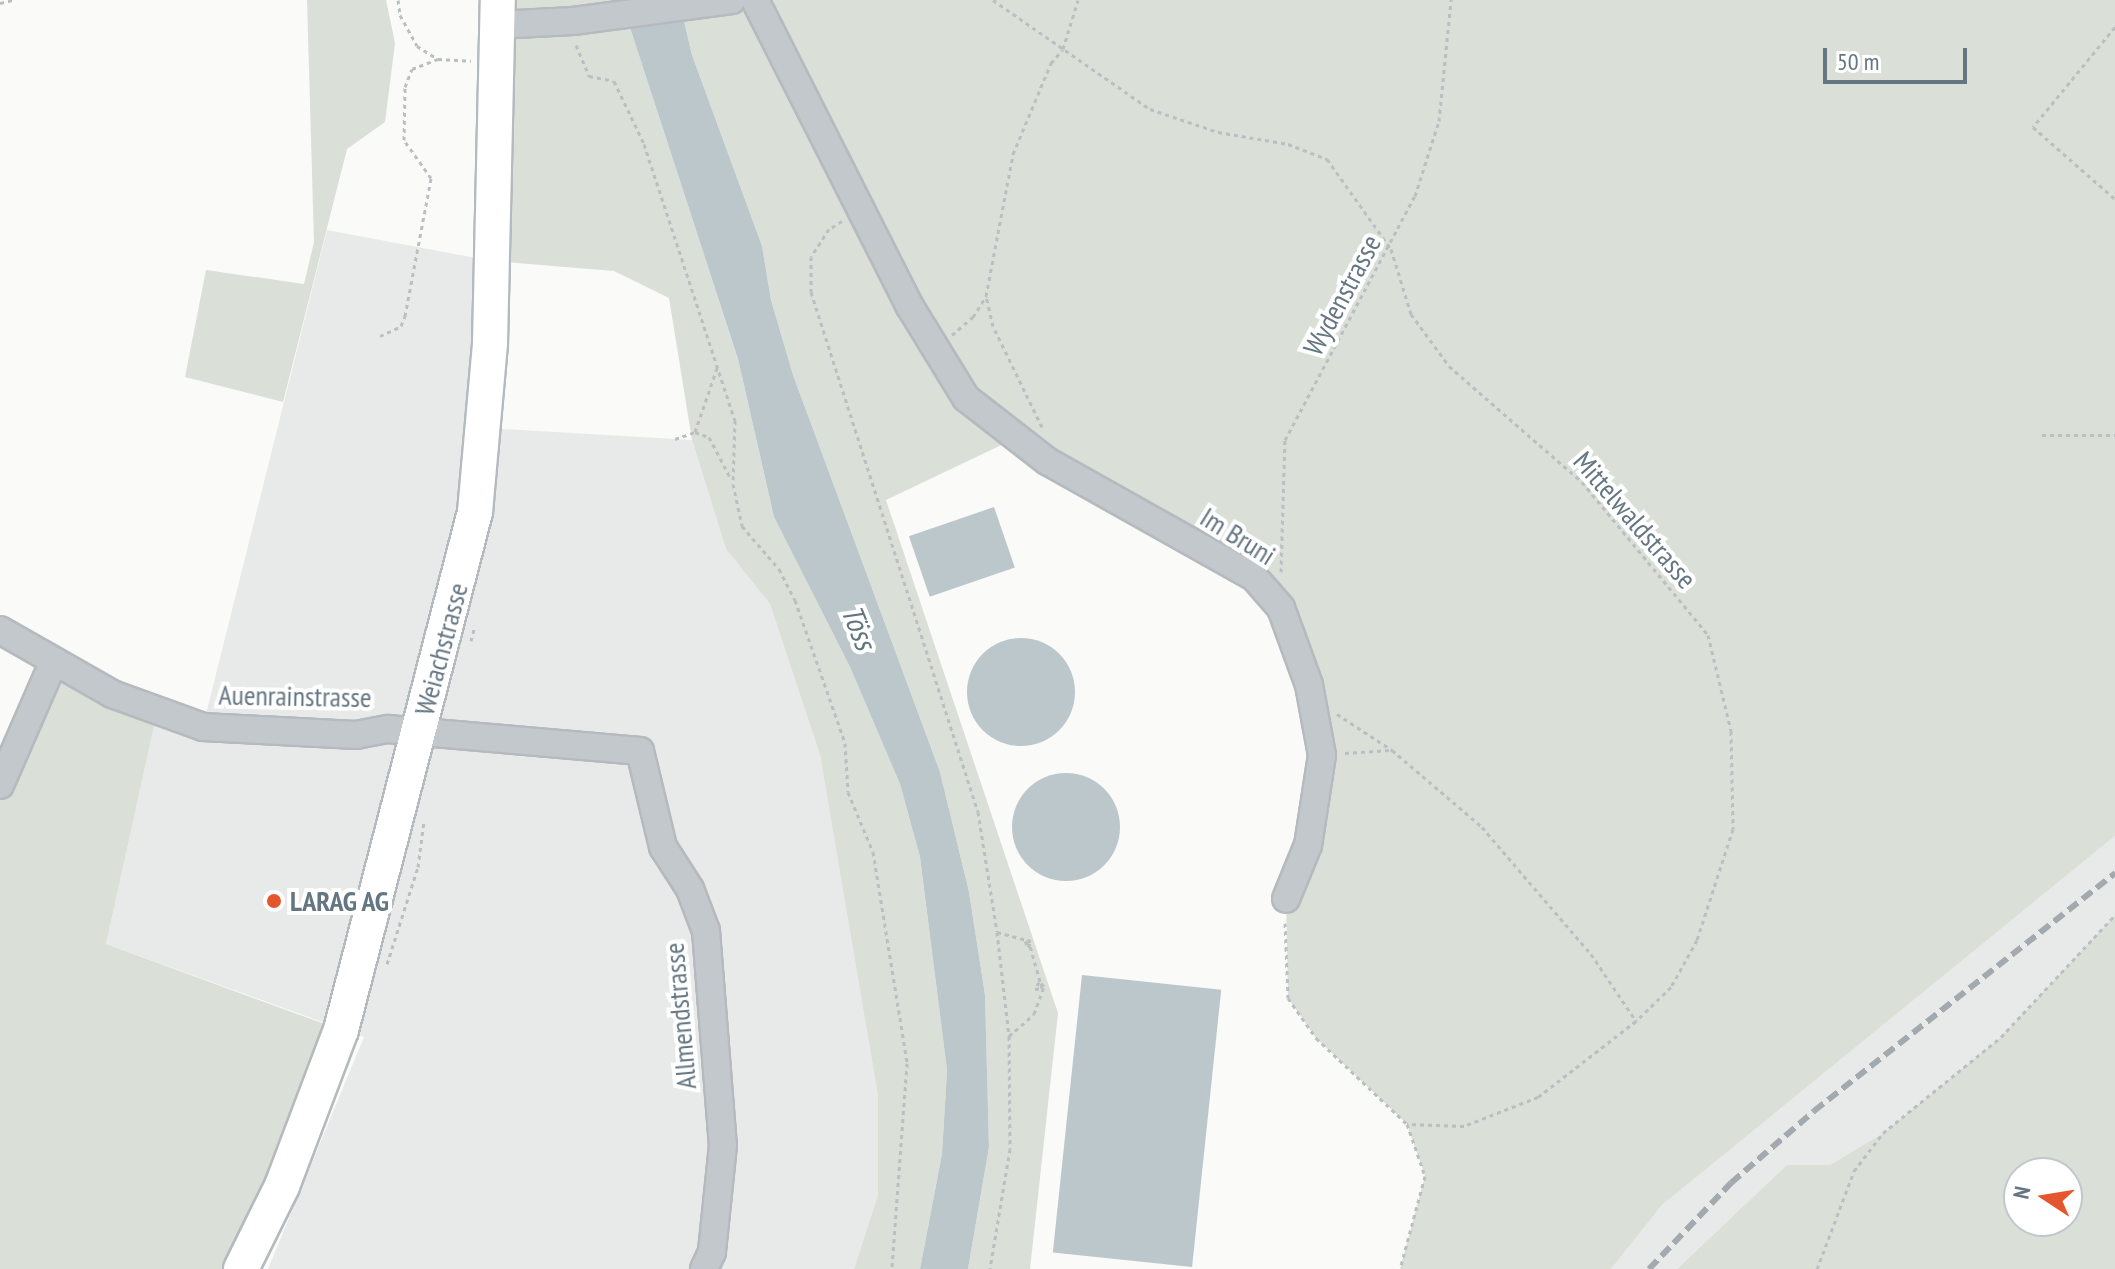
<!DOCTYPE html>
<meta charset="utf-8">
<style>
body{margin:0}
#map{position:relative;width:2115px;height:1269px;overflow:hidden;background:#fafaf8;font-family:"PT Sans Narrow",sans-serif}
div>[style]{position:absolute}
.built>*{inset:0;background:#e8e9e9}
.green>*{inset:0;background:#dadfd7}
.water>*{inset:0;background:#bbc7cb;transform-origin:0 0}
.round{border-radius:50%}
.path>*{height:3px;margin-top:-1.5px;transform-origin:0;background:repeating-linear-gradient(90deg,#bbbfc2 0 4px,transparent 0 8px)}
.roads{filter:drop-shadow(2px 0 #b5babe) drop-shadow(-2px 0 #b5babe) drop-shadow(0 2px #b5babe) drop-shadow(0 -2px #b5babe)}
.minor>*{height:26px;margin:-13px;padding:0 13px;transform-origin:13px;border-radius:13px;background:#c3c8cc}
.major>*{height:34px;margin:-17px;padding:0 17px;transform-origin:17px;border-radius:17px;background:#fff}
.rail>*{height:6px;margin-top:-3px;transform-origin:0;background:repeating-linear-gradient(90deg,#a2aab0 0 12px,transparent 0 18px)}
.path-bridge>*{height:3px;margin-top:-1.5px;transform-origin:0;background:repeating-linear-gradient(90deg,#bbbfc2 0 4px,transparent 0 8px)}
.dots>*{width:22px;height:22px;translate:-50% -50%;box-sizing:border-box;border:4px solid #fff;border-radius:50%}
span{translate:-50% -50%;white-space:nowrap;text-align:center;line-height:1.15;-webkit-text-stroke:8px #fff;paint-order:stroke}
.street-label{font-size:28px;color:#657683}
.poi-label{font-size:28px;color:#657683;font-weight:700}
.left{translate:0 -50%;text-align:left}
.water-label{font-size:30px;color:#60757c;font-style:italic}
.north{position:absolute;left:2003px;top:1157px;width:80px;height:80px;box-sizing:border-box;background:#fff;border:2px solid #c1c8cd;border-radius:50%;rotate:282deg;font-size:22px;font-weight:700;line-height:32px;text-align:center;color:#657683}
.north::after{content:'';display:block;margin:auto;width:28px;height:36px;background:#e4572e;clip-path:polygon(50% 0,100% 100%,50% 72%,0 100%)}
.scale{position:absolute;left:1823px;top:48px;width:144px;height:36px;box-sizing:border-box;border:4px solid #657683;border-top:0;padding-left:10px;font-size:24px;line-height:28px;white-space:nowrap;color:#657683;-webkit-text-stroke:6px #fff;paint-order:stroke}
</style>
<div id="map">
<div class="built">
<i style="clip-path:polygon(327px 230px,492px 261px,486px 428px,692px 440px,726px 549px,770px 604px,820px 755px,878px 1096px,878px 1195px,854px 1269px,268px 1269px,364px 1037px,106px 944px,157px 713px,203px 726px)"></i>
<i style="clip-path:polygon(2115px 836px,2115px 915px,2001px 1037px,1883px 1133px,1830px 1165px,1787px 1165px,1677px 1269px,1611px 1269px,1662px 1205px)"></i>
</div>
<div class="green">
<i style="clip-path:polygon(307px 0,386px 0,395px 43px,385px 122px,347px 149px,283px 402px,185px 377px,206px 270px,304px 284px,314px 242px)"></i>
<i style="clip-path:polygon(498px 0,621px 0,738px 359px,774px 517px,850px 667px,900px 784px,920px 857px,947px 1070px,942px 1154px,920px 1269px,854px 1269px,878px 1195px,878px 1096px,820px 755px,770px 604px,726px 549px,692px 440px,669px 298px,614px 271px,492px 261px)"></i>
<i style="clip-path:polygon(679px 0,2115px 0,2115px 836px,1662px 1205px,1611px 1269px,1400px 1269px,1425px 1176px,1407px 1124px,1316px 1038px,1288px 998px,1286px 899px,1322px 755px,1281px 608px,1014px 439px,886px 500px,1058px 1013px,1030px 1269px,968px 1269px,989px 1147px,985px 995px,969px 892px,940px 772px,793px 375px,771px 300px,762px 246px,692px 55px)"></i>
<i style="clip-path:polygon(54px 661px,157px 713px,106px 944px,341px 1030px,241px 1269px,0 1269px,0 785px)"></i>
<i style="clip-path:polygon(evenodd,2115px 915px,2115px 1269px,1677px 1269px,1787px 1165px,1830px 1165px,1883px 1133px,2001px 1037px,2115px 915px,2019px 1173px,2067px 1173px,2067px 1221px,2019px 1221px,2019px 1173px)"></i>
</div>
<div class="water">
<i style="clip-path:polygon(621px 0,679px 0,692px 55px,762px 246px,771px 300px,793px 375px,940px 772px,969px 892px,985px 995px,989px 1147px,968px 1269px,920px 1269px,942px 1154px,947px 1070px,920px 857px,900px 784px,850px 667px,774px 517px,738px 359px)"></i>
<i style="left:994px;top:507px;width:64px;height:90px;rotate:71deg"></i>
<i class="round" style="left:967px;top:638px;width:108px;height:108px"></i>
<i class="round" style="left:1012px;top:773px;width:108px;height:108px"></i>
<i style="left:1082px;top:975px;width:140px;height:279px;rotate:6deg"></i>
</div>
<div class="path">
<i style="left:398px;top:0;width:15px;rotate:82deg"></i>
<i style="left:400px;top:15px;width:35px;rotate:61deg"></i>
<i style="left:417px;top:46px;width:25px;rotate:32deg"></i>
<i style="left:438px;top:59px;width:33px;rotate:3deg"></i>
<i style="left:993px;top:0;width:191px;rotate:34.8deg"></i>
<i style="left:1150px;top:109px;width:72px;rotate:18.7deg"></i>
<i style="left:1218px;top:132px;width:71px;rotate:9.7deg"></i>
<i style="left:1288px;top:144px;width:42px;rotate:21deg"></i>
<i style="left:1327px;top:159px;width:110px;rotate:54.6deg"></i>
<i style="left:1391px;top:249px;width:68px;rotate:72.9deg"></i>
<i style="left:1411px;top:314px;width:64px;rotate:53.8deg"></i>
<i style="left:1449px;top:366px;width:176px;rotate:41.1deg"></i>
<i style="left:1582px;top:482px;width:198px;rotate:50.5deg"></i>
<i style="left:1708px;top:635px;width:99px;rotate:76.5deg"></i>
<i style="left:1731px;top:731px;width:98px;rotate:88.8deg"></i>
<i style="left:1733px;top:829px;width:117px;rotate:108deg"></i>
<i style="left:1697px;top:940px;width:54px;rotate:119deg"></i>
<i style="left:1671px;top:987px;width:49px;rotate:135.8deg"></i>
<i style="left:1636px;top:1021px;width:124px;rotate:142.2deg"></i>
<i style="left:1538px;top:1097px;width:79px;rotate:158.6deg"></i>
<i style="left:1464px;top:1126px;width:57px;rotate:-178deg"></i>
<i style="left:0;top:3px;width:13px;rotate:-13deg"></i>
<i style="left:2115px;top:27px;width:129px;rotate:129.4deg"></i>
<i style="left:2033px;top:127px;width:109px;rotate:41.3deg"></i>
<i style="left:576px;top:45px;width:34px;rotate:67deg"></i>
<i style="left:589px;top:76px;width:25px;rotate:11deg"></i>
<i style="left:614px;top:81px;width:70px;rotate:64.5deg"></i>
<i style="left:644px;top:144px;width:291px;rotate:71.8deg"></i>
<i style="left:735px;top:420px;width:64px;rotate:91.8deg"></i>
<i style="left:733px;top:484px;width:43px;rotate:77.9deg"></i>
<i style="left:742px;top:526px;width:57px;rotate:49.3deg"></i>
<i style="left:779px;top:569px;width:35px;rotate:63deg"></i>
<i style="left:795px;top:600px;width:151px;rotate:70.7deg"></i>
<i style="left:845px;top:743px;width:49px;rotate:86.5deg"></i>
<i style="left:848px;top:792px;width:65px;rotate:67.4deg"></i>
<i style="left:873px;top:852px;width:214px;rotate:80.8deg"></i>
<i style="left:907px;top:1063px;width:207px;rotate:94.2deg"></i>
<i style="left:842px;top:221px;width:15px;rotate:148deg"></i>
<i style="left:829px;top:229px;width:33px;rotate:123deg"></i>
<i style="left:811px;top:257px;width:35px;rotate:90deg"></i>
<i style="left:811px;top:292px;width:546px;rotate:72.2deg"></i>
<i style="left:978px;top:812px;width:121px;rotate:81deg"></i>
<i style="left:997px;top:932px;width:105px;rotate:83.4deg"></i>
<i style="left:1009px;top:1036px;width:113px;rotate:89.5deg"></i>
<i style="left:1010px;top:1149px;width:122px;rotate:99.5deg"></i>
<i style="left:952px;top:335px;width:28px;rotate:-41deg"></i>
<i style="left:973px;top:317px;width:25px;rotate:-58deg"></i>
<i style="left:380px;top:336px;width:23px;rotate:-25deg"></i>
<i style="left:401px;top:326px;width:11px;rotate:-68deg"></i>
<i style="left:405px;top:316px;width:140px;rotate:-79.3deg"></i>
<i style="left:431px;top:178px;width:47px;rotate:-125.4deg"></i>
<i style="left:404px;top:140px;width:53px;rotate:-88.9deg"></i>
<i style="left:405px;top:87px;width:19px;rotate:-69deg"></i>
<i style="left:412px;top:69px;width:28px;rotate:-21deg"></i>
<i style="left:1042px;top:427px;width:112px;rotate:-115.9deg"></i>
<i style="left:993px;top:326px;width:31px;rotate:-103deg"></i>
<i style="left:986px;top:296px;width:145px;rotate:-79.2deg"></i>
<i style="left:1013px;top:154px;width:99px;rotate:-67.3deg"></i>
<i style="left:1051px;top:63px;width:18px;rotate:-49deg"></i>
<i style="left:1063px;top:49px;width:51px;rotate:-73deg"></i>
<i style="left:695px;top:432px;width:68px;rotate:-71deg"></i>
<i style="left:2042px;top:435px;width:73px"></i>
<i style="left:675px;top:439px;width:21px;rotate:-19deg"></i>
<i style="left:695px;top:432px;width:15px;rotate:20deg"></i>
<i style="left:709px;top:437px;width:47px;rotate:62.4deg"></i>
<i style="left:1281px;top:572px;width:132px;rotate:-88.3deg"></i>
<i style="left:1285px;top:440px;width:276px;rotate:-62deg"></i>
<i style="left:1415px;top:196px;width:79px;rotate:-72.3deg"></i>
<i style="left:1439px;top:121px;width:122px;rotate:-84.3deg"></i>
<i style="left:471px;top:641px;width:16px;rotate:-76deg"></i>
<i style="left:1337px;top:714px;width:66px;rotate:33.2deg"></i>
<i style="left:1392px;top:750px;width:118px;rotate:40.5deg"></i>
<i style="left:1482px;top:827px;width:167px;rotate:49.4deg"></i>
<i style="left:1591px;top:954px;width:81px;rotate:56.1deg"></i>
<i style="left:1345px;top:753px;width:45px;rotate:-3.8deg"></i>
<i style="left:1285px;top:923px;width:75px;rotate:87.7deg"></i>
<i style="left:1288px;top:998px;width:49px;rotate:55deg"></i>
<i style="left:1316px;top:1038px;width:125px;rotate:43.4deg"></i>
<i style="left:1407px;top:1124px;width:55px;rotate:70.9deg"></i>
<i style="left:1425px;top:1176px;width:96px;rotate:105deg"></i>
<i style="left:997px;top:932px;width:35px;rotate:15deg"></i>
<i style="left:1025px;top:941px;width:7px;rotate:63deg"></i>
<i style="left:1028px;top:947px;width:7px;rotate:-63deg"></i>
<i style="left:387px;top:964px;width:102px;rotate:-72.3deg"></i>
<i style="left:418px;top:867px;width:46px;rotate:-82.6deg"></i>
<i style="left:1009px;top:1036px;width:33px;rotate:-41deg"></i>
<i style="left:1034px;top:1014px;width:30px;rotate:-70deg"></i>
<i style="left:1044px;top:986px;width:6px;rotate:-141deg"></i>
<i style="left:1039px;top:982px;width:8px;rotate:120deg"></i>
<i style="left:1035px;top:989px;width:7px;rotate:-8deg"></i>
<i style="left:1817px;top:1269px;width:105px;rotate:-69.3deg"></i>
<i style="left:1854px;top:1171px;width:48px;rotate:-52.7deg"></i>
<i style="left:1883px;top:1133px;width:152px;rotate:-39.1deg"></i>
<i style="left:2001px;top:1037px;width:167px;rotate:-46.9deg"></i>
</div>
<div class="roads">
<div class="minor">
<i style="left:755px;top:0;width:342px;rotate:63.2deg"></i>
<i style="left:909px;top:305px;width:109px;rotate:58.5deg"></i>
<i style="left:966px;top:398px;width:103px;rotate:37.9deg"></i>
<i style="left:1047px;top:461px;width:237px;rotate:29.3deg"></i>
<i style="left:1254px;top:577px;width:41px;rotate:48.9deg"></i>
<i style="left:1281px;top:608px;width:82px;rotate:70deg"></i>
<i style="left:1309px;top:685px;width:71px;rotate:79.5deg"></i>
<i style="left:1322px;top:755px;width:91px;rotate:98.8deg"></i>
<i style="left:1308px;top:845px;width:58px;rotate:112.2deg"></i>
<i style="left:497px;top:25px;width:76px;rotate:-3deg"></i>
<i style="left:573px;top:21px;width:160px;rotate:-7.5deg"></i>
<i style="left:0;top:630px;width:129px;rotate:29.7deg"></i>
<i style="left:112px;top:694px;width:97px;rotate:19.9deg"></i>
<i style="left:203px;top:727px;width:153px;rotate:3deg"></i>
<i style="left:356px;top:735px;width:33px;rotate:-11deg"></i>
<i style="left:388px;top:729px;width:253px;rotate:5deg"></i>
<i style="left:640px;top:751px;width:99px;rotate:76.5deg"></i>
<i style="left:663px;top:847px;width:50px;rotate:57.3deg"></i>
<i style="left:690px;top:889px;width:45px;rotate:69.1deg"></i>
<i style="left:706px;top:931px;width:215px;rotate:85.5deg"></i>
<i style="left:723px;top:1145px;width:108px;rotate:95.9deg"></i>
<i style="left:712px;top:1252px;width:19px;rotate:115deg"></i>
<i style="left:0;top:785px;width:135px;rotate:-66.5deg"></i>
</div>
<div class="major">
<i style="left:241px;top:1269px;width:93px;rotate:-63.7deg"></i>
<i style="left:282px;top:1186px;width:167px;rotate:-69.3deg"></i>
<i style="left:341px;top:1030px;width:535px;rotate:-75.5deg"></i>
<i style="left:475px;top:512px;width:170px;rotate:-84.9deg"></i>
<i style="left:490px;top:343px;width:343px;rotate:-88.7deg"></i>
</div>
</div>
<div class="rail">
<i style="left:1649px;top:1269px;width:119px;rotate:-46.4deg"></i>
<i style="left:1731px;top:1183px;width:110px;rotate:-40.9deg"></i>
<i style="left:1814px;top:1111px;width:384px;rotate:-38.3deg"></i>
</div>
<div class="path-bridge">
<i style="left:1028px;top:939px;width:51px;rotate:74.1deg"></i>
</div>
<div class="dots">
<i style="left:274px;top:901px;background:#e4572e"></i>
</div>
<div class="street-label">
<span style="left:1342px;top:295px;rotate:-62deg">Wydenstrasse</span>
<span style="left:1635px;top:520px;rotate:49deg">Mittelwaldstrasse</span>
<span style="left:1238px;top:536px;rotate:32deg">Im Bruni</span>
<span style="left:441px;top:649px;rotate:-75deg">Weiachstrasse</span>
<span style="left:295px;top:696px;rotate:1deg">Auenrainstrasse</span>
<span style="left:680px;top:1016px;rotate:-95deg">Allmendstrasse</span>
</div>
<div class="poi-label">
<span class="left" style="left:290px;top:901px">LARAG AG</span>
</div>
<div class="water-label">
<span style="left:859px;top:627px;rotate:68deg">Töss</span>
</div>
<div class="north">N</div>
<div class="scale">50 m</div>
</div>
